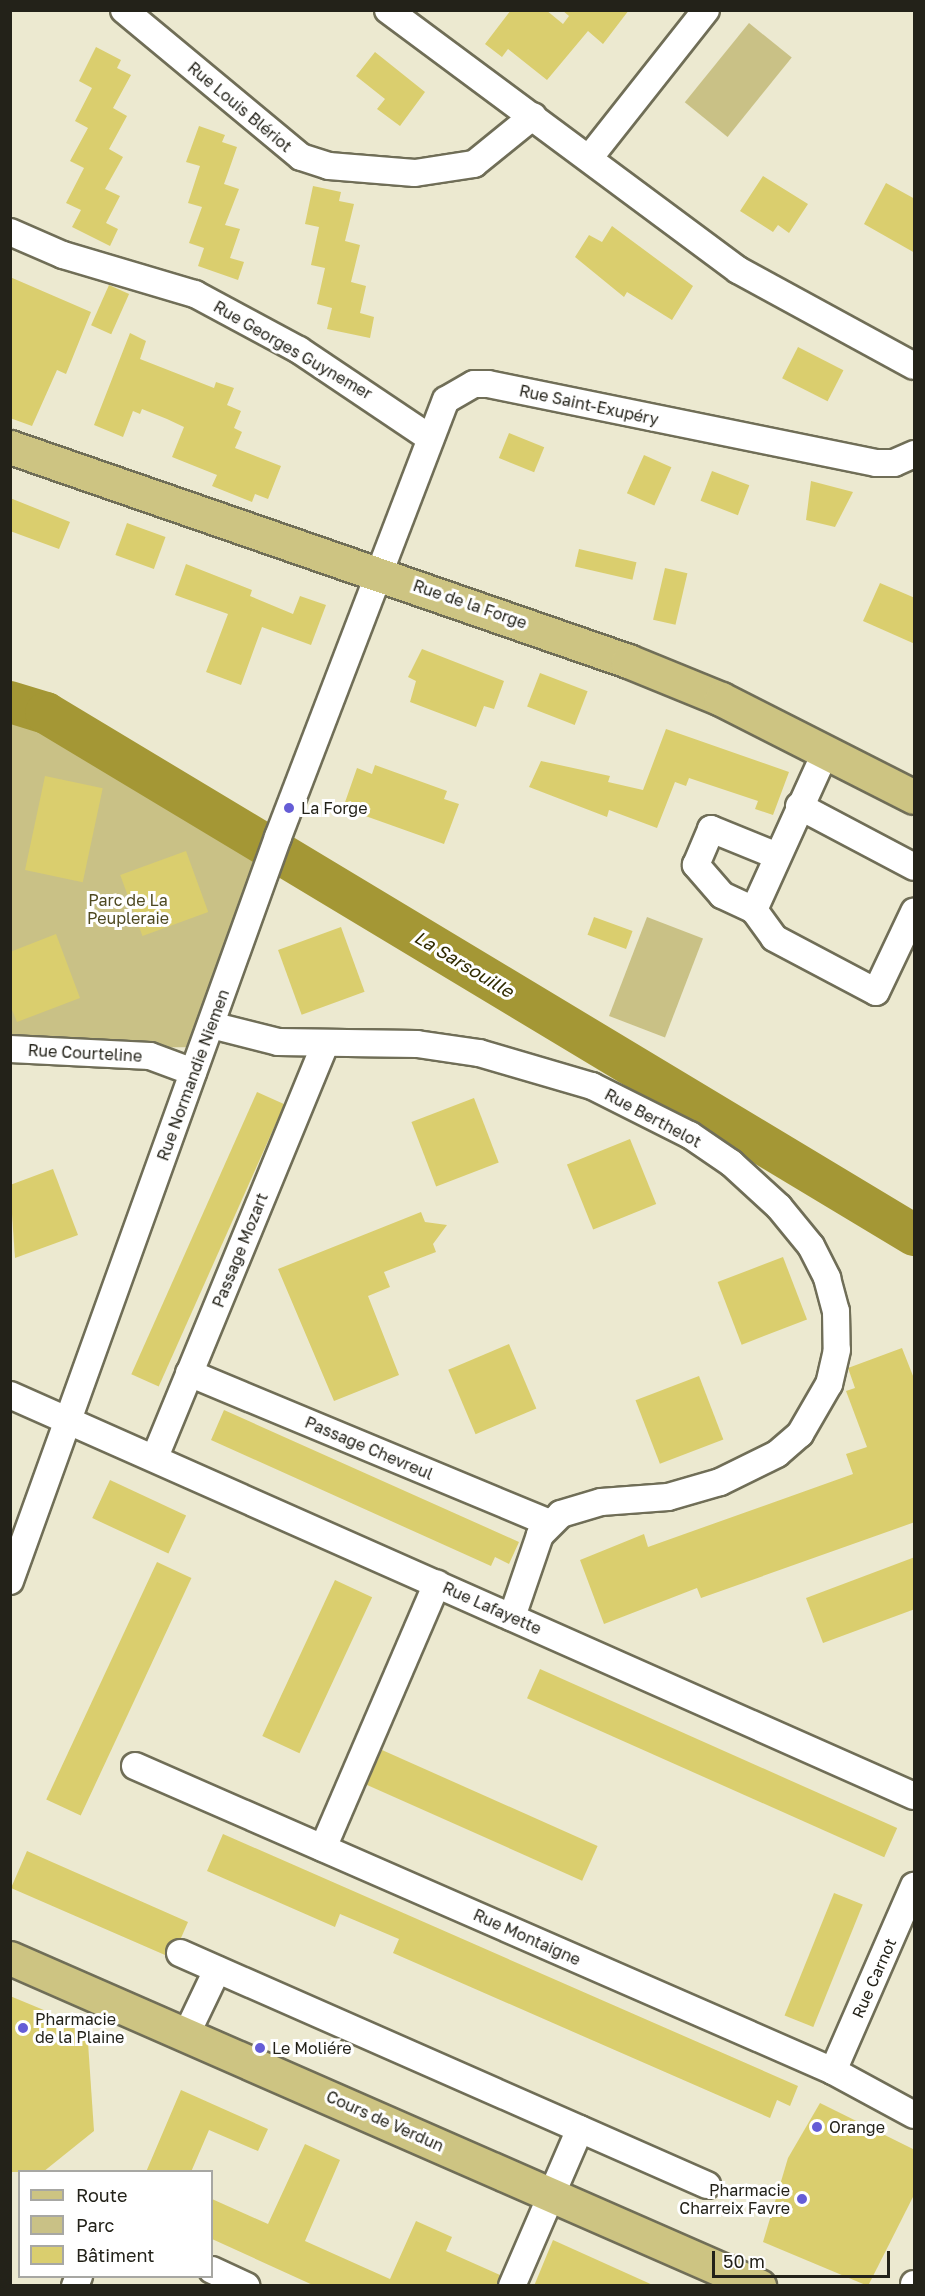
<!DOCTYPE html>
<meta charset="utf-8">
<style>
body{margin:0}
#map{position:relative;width:925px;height:2296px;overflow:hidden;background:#ece9d0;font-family:"Golos Text",sans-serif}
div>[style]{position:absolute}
.green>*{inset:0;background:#c9c186;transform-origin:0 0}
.river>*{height:42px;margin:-21px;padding:0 21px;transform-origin:21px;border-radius:21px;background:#a49735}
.building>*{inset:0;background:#dace6e;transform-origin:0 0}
.roads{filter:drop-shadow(2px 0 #706e57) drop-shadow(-2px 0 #706e57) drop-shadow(0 2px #706e57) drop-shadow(0 -2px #706e57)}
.minor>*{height:26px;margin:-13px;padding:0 13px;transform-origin:13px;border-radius:13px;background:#fff}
.major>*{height:33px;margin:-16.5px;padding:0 16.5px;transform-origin:16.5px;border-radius:16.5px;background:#cdc482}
.dots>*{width:16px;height:16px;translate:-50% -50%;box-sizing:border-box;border:3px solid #fff;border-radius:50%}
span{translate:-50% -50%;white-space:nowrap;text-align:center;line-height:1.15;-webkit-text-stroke:6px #fff;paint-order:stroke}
.street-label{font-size:16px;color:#232219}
.poi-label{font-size:16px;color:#232219}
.left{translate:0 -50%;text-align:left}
.right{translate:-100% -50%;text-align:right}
.park-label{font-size:16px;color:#4e4921}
.water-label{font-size:18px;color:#302b01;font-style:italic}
.frame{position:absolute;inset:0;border:12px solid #232219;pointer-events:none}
.legend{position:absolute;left:18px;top:2170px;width:195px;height:108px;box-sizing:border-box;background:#fff;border:2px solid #a7a7a3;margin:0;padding:8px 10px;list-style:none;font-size:18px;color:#232219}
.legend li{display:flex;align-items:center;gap:12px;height:30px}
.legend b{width:30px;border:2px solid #a7a7a3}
.scale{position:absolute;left:712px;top:2251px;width:178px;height:27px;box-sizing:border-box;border:3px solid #232219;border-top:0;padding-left:8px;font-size:18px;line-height:21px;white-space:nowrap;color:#232219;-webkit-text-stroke:4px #fff;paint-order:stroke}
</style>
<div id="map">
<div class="green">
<i style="left:749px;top:23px;width:55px;height:102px;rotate:39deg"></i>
<i style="clip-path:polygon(11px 702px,46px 713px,150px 775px,267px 870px,203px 1047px,11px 1049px)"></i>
<i style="left:647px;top:917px;width:60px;height:106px;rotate:21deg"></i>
</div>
<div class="river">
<i style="left:10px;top:702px;width:38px;rotate:17deg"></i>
<i style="left:46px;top:713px;width:1013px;rotate:31.02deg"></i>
</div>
<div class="building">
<i style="clip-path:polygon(511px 10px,546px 10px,563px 24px,569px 16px,562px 10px,629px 10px,603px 44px,588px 31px,547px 80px,508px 49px,502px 57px,485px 44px)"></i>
<i style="clip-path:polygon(96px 47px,121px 60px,117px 68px,131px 75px,113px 108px,127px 116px,109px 149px,123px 157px,105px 189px,120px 196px,106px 223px,118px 229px,110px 246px,72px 227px,81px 210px,66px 203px,84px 168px,70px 161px,88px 128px,75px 121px,92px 88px,79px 81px)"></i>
<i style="clip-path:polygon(375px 52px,425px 92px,400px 126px,377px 109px,385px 99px,356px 76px)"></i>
<i style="clip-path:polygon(199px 126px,225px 135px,222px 142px,237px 147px,224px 184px,239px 189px,225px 225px,240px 229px,230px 258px,244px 262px,238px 280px,198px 266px,204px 248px,189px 243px,202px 207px,188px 203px,200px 166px,186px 162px)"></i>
<i style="clip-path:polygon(763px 176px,808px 204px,789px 233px,778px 225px,773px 232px,740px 211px)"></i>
<i style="clip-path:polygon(886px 183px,915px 199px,915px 253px,864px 224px)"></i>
<i style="clip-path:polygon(313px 186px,341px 192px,339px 201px,354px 204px,345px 241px,360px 245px,351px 282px,366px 286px,360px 313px,374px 317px,370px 338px,327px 329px,332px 308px,317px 304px,325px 268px,311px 265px,319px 227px,305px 224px)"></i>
<i style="clip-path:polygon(612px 226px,693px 286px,672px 320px,627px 292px,624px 297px,575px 257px,589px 235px,602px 242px)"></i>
<i style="clip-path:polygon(10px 277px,91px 312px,66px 374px,57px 370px,32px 426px,10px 418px)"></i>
<i style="left:109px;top:285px;width:22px;height:44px;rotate:24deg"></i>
<i style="clip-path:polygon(130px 333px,146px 341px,140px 359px,214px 388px,216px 382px,234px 388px,227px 405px,241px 411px,234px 428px,242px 432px,235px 448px,281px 466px,268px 499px,255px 494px,252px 502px,212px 486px,217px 475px,172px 457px,184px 427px,167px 419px,142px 409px,140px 414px,133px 411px,123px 437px,94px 425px)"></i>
<i style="left:798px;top:347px;width:51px;height:35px;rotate:27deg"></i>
<i style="left:509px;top:433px;width:38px;height:27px;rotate:22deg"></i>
<i style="left:644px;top:455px;width:30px;height:42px;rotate:24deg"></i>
<i style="left:712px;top:471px;width:40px;height:32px;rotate:21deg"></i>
<i style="clip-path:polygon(811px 481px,853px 492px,835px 527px,806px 520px)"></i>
<i style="clip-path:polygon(10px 498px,70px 522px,59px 549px,10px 531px)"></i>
<i style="left:127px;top:523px;width:41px;height:34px;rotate:20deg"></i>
<i style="left:579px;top:549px;width:59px;height:18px;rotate:13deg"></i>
<i style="clip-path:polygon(186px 564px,252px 590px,250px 596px,293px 614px,300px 596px,326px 605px,311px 645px,262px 627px,241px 685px,206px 672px,228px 614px,175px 595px)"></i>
<i style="left:665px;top:568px;width:23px;height:53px;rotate:13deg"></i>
<i style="clip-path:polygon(880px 583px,915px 598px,915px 644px,863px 621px)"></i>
<i style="clip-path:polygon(422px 649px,504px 681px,494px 709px,484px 706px,476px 727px,410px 702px,416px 681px,408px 677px)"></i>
<i style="left:540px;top:673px;width:51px;height:36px;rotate:21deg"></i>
<i style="clip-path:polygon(666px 729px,789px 772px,773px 815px,755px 809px,758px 801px,689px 778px,686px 786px,675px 782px,657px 828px,609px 810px,607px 817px,529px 787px,541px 761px,610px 776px,608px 782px,643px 790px)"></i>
<i style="clip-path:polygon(375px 765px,447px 791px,444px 799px,459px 804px,444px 844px,343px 808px,357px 768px,372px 774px)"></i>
<i style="left:45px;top:776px;width:59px;height:96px;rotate:12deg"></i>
<i style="left:186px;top:851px;width:65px;height:70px;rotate:70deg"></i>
<i style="left:594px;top:917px;width:41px;height:19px;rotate:20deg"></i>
<i style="left:341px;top:927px;width:69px;height:67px;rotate:70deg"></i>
<i style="clip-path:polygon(56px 934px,80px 998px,17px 1022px,10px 1005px,10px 952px)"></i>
<i style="left:257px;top:1092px;width:30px;height:309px;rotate:24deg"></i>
<i style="left:474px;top:1098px;width:69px;height:67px;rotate:69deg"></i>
<i style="left:630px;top:1139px;width:70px;height:68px;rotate:68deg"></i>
<i style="clip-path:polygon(53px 1169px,78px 1235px,15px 1258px,10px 1185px)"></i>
<i style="clip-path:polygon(421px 1212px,425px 1222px,447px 1225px,433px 1244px,436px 1252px,384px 1272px,390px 1287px,368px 1296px,399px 1375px,334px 1401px,278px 1269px)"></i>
<i style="left:783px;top:1257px;width:67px;height:70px;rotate:69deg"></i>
<i style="left:509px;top:1344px;width:70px;height:66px;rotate:67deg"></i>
<i style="clip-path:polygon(902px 1348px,915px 1381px,915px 1522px,701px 1598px,697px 1588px,604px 1624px,580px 1560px,644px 1534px,648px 1547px,853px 1474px,846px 1454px,867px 1447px,846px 1391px,855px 1388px,848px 1368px)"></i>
<i style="left:699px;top:1376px;width:68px;height:68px;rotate:69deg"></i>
<i style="clip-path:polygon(224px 1410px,519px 1542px,509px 1564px,495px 1557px,491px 1566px,211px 1440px)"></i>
<i style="left:110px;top:1480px;width:84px;height:42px;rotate:25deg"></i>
<i style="clip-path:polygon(915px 1557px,915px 1609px,823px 1643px,806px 1598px)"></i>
<i style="left:157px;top:1562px;width:38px;height:262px;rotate:25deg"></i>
<i style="left:335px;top:1580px;width:41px;height:172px;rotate:25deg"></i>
<i style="left:540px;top:1669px;width:391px;height:32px;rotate:24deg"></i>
<i style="left:382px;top:1750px;width:236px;height:38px;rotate:24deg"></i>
<i style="clip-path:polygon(223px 1834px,798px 2086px,790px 2106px,777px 2100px,770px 2118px,393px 1953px,399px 1939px,340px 1914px,335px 1927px,207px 1871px)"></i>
<i style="clip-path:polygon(27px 1851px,188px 1922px,181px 1938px,171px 1941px,165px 1955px,11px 1888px)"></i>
<i style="left:834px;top:1893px;width:31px;height:132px;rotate:22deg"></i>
<i style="clip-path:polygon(10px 1996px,87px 2028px,94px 2131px,43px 2172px,10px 2172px)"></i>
<i style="clip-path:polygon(181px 2090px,268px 2129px,258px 2151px,209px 2130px,191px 2172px,146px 2172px)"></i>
<i style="clip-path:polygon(820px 2103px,915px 2150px,915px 2193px,868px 2286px,763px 2242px,788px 2158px)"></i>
<i style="clip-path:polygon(305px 2144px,340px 2160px,305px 2241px,390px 2279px,416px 2221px,452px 2237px,446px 2251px,500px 2275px,497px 2286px,315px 2286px,212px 2239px,212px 2199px,268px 2224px)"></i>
<i style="clip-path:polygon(553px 2240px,655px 2286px,534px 2286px)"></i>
</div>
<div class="roads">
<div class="minor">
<i style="left:124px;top:10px;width:230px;rotate:39.7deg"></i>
<i style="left:301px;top:157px;width:29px;rotate:18deg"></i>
<i style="left:329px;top:166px;width:86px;rotate:4.7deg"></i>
<i style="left:415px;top:173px;width:60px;rotate:-8.7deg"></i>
<i style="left:474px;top:164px;width:76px;rotate:-39.1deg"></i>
<i style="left:388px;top:10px;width:436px;rotate:36.6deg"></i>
<i style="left:738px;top:270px;width:200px;rotate:28.6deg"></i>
<i style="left:590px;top:157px;width:187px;rotate:-51.7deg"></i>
<i style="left:10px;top:232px;width:58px;rotate:23.5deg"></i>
<i style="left:63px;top:255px;width:138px;rotate:16.5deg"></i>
<i style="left:195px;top:294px;width:118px;rotate:28.3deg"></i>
<i style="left:299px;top:350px;width:158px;rotate:33.9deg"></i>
<i style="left:826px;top:751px;width:175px;rotate:114.4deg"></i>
<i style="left:754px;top:910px;width:34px;rotate:54deg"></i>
<i style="left:774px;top:938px;width:115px;rotate:27.9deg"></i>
<i style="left:876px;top:992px;width:89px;rotate:-64.6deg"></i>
<i style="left:799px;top:806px;width:130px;rotate:27.9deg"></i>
<i style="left:754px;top:910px;width:35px;rotate:-155deg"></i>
<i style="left:722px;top:895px;width:40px;rotate:-131deg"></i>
<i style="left:696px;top:865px;width:39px;rotate:-67deg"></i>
<i style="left:711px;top:829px;width:71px;rotate:22.2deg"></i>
<i style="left:211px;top:1025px;width:69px;rotate:14.2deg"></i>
<i style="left:278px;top:1042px;width:139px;rotate:0.8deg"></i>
<i style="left:417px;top:1044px;width:63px;rotate:8.3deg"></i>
<i style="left:479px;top:1053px;width:118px;rotate:16.3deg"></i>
<i style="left:592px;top:1086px;width:110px;rotate:26.6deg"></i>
<i style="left:690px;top:1135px;width:50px;rotate:34.3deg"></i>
<i style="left:731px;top:1163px;width:65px;rotate:42.5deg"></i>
<i style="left:779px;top:1207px;width:50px;rotate:50.6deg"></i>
<i style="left:811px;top:1246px;width:36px;rotate:63deg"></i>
<i style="left:827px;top:1278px;width:34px;rotate:75deg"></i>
<i style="left:836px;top:1311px;width:39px;rotate:89deg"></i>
<i style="left:837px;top:1350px;width:35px;rotate:103deg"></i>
<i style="left:829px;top:1384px;width:58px;rotate:120.1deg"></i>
<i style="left:800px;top:1434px;width:30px;rotate:139deg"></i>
<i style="left:777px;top:1454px;width:64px;rotate:153.8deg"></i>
<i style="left:720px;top:1482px;width:54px;rotate:163.9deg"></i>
<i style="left:668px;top:1497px;width:67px;rotate:175.7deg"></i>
<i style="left:601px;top:1502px;width:42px;rotate:163.3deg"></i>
<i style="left:561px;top:1514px;width:30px;rotate:135deg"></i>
<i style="left:540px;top:1535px;width:87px;rotate:108.9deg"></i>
<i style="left:10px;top:1049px;width:140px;rotate:2.9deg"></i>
<i style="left:150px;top:1056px;width:46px;rotate:20.4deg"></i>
<i style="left:189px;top:1373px;width:390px;rotate:22.6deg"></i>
<i style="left:10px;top:1395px;width:989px;rotate:23.92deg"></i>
<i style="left:155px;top:1457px;width:447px;rotate:-67.6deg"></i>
<i style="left:10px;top:1581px;width:791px;rotate:-70.19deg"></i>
<i style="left:278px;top:837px;width:468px;rotate:-69deg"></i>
<i style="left:446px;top:400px;width:32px;rotate:-30deg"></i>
<i style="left:474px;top:384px;width:14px"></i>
<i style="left:488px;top:384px;width:396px;rotate:11.5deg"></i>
<i style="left:876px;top:463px;width:18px"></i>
<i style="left:894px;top:463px;width:22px;rotate:-24deg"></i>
<i style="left:135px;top:1766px;width:762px;rotate:23.6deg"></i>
<i style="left:833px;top:2071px;width:92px;rotate:28.5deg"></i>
<i style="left:323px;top:1848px;width:288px;rotate:-66.7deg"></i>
<i style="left:180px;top:1953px;width:576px;rotate:23.76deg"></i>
<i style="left:187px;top:2033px;width:70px;rotate:-64.5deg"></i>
<i style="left:833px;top:2071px;width:202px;rotate:-66.4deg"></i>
<i style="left:212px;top:2270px;width:38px;rotate:25deg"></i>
<i style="left:75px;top:2286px;width:11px;rotate:-68deg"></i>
<i style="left:512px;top:2286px;width:171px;rotate:-66.6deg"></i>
<i style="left:914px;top:2286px;width:2px;rotate:-90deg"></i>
</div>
<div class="major">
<i style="left:10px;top:447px;width:654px;rotate:19.1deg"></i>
<i style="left:628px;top:661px;width:100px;rotate:22.2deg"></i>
<i style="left:721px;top:699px;width:216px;rotate:26.9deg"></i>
<i style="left:10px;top:1958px;width:818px;rotate:23.65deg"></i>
</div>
</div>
<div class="dots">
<i style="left:289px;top:808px;background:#655dd6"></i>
<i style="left:23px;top:2028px;background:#655dd6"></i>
<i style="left:260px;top:2048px;background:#655dd6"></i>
<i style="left:817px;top:2127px;background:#655dd6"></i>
<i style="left:802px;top:2199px;background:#655dd6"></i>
</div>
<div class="street-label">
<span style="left:240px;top:107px;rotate:40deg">Rue Louis Blériot</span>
<span style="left:293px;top:350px;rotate:30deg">Rue Georges Guynemer</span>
<span style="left:589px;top:405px;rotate:12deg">Rue Saint-Exupéry</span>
<span style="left:470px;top:604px;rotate:19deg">Rue de la Forge</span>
<span style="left:85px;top:1053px;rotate:3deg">Rue Courteline</span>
<span style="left:193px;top:1075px;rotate:-70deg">Rue Normandie Niemen</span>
<span style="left:653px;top:1118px;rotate:28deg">Rue Berthelot</span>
<span style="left:240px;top:1250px;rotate:-68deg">Passage Mozart</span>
<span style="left:369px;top:1448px;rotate:23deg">Passage Chevreul</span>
<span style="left:492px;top:1608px;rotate:24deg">Rue Lafayette</span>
<span style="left:527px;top:1937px;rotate:24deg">Rue Montaigne</span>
<span style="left:874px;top:1978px;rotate:-66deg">Rue Carnot</span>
<span style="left:385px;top:2121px;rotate:24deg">Cours de Verdun</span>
</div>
<div class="poi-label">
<span class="left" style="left:301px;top:808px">La Forge</span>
<span class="left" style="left:35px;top:2028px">Pharmacie<br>de la Plaine</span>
<span class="left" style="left:272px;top:2048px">Le Moliére</span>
<span class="left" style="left:829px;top:2127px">Orange</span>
<span class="right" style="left:790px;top:2199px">Pharmacie<br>Charreix Favre</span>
</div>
<div class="park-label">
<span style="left:128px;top:909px">Parc de La<br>Peupleraie</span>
</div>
<div class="water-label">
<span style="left:464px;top:964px;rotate:31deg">La Sarsouille</span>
</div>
<div class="frame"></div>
<ul class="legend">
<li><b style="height:8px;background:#cdc482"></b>Route</li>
<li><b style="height:16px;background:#c9c186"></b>Parc</li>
<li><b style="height:16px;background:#dace6e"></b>Bâtiment</li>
</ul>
<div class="scale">50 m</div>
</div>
